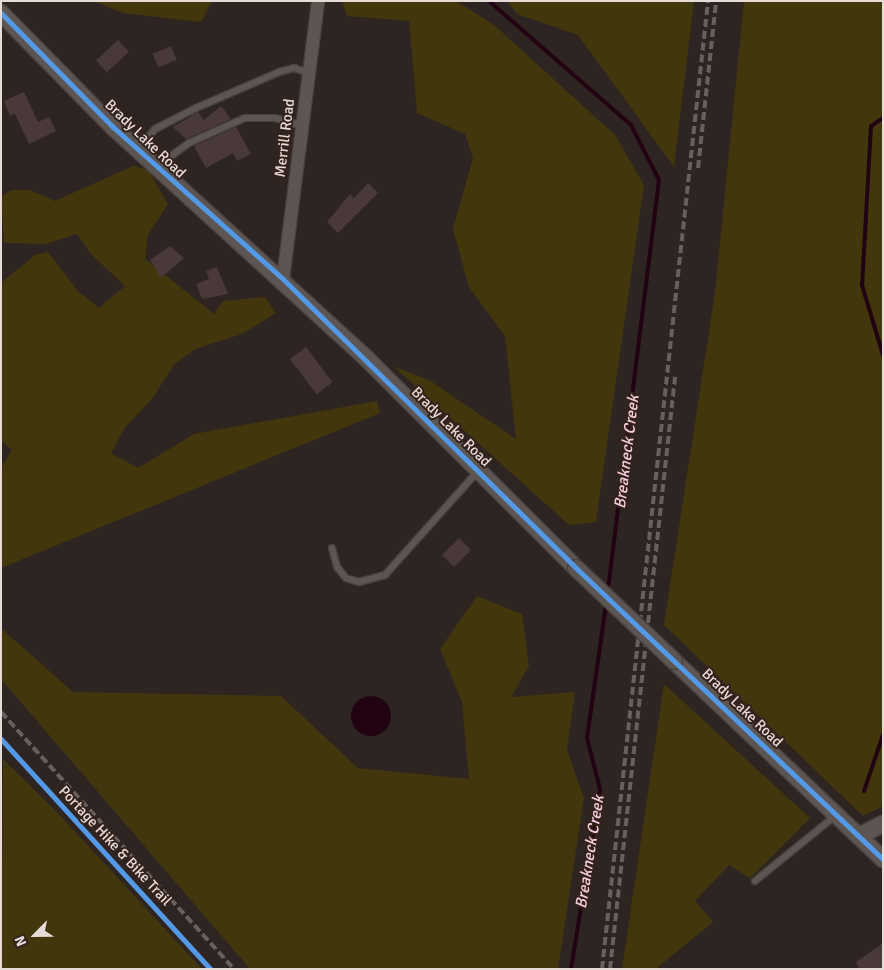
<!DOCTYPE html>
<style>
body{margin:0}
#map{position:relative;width:884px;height:970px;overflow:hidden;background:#2e2522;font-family:Signika,sans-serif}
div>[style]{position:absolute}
.green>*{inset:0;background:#42360c}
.water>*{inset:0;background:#220312}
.round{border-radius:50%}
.stream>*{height:4px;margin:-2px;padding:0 2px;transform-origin:2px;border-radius:2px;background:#220312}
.building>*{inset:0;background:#4a3939;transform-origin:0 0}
.roads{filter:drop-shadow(1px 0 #48403d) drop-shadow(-1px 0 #48403d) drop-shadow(0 1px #48403d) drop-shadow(0 -1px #48403d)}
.service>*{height:6px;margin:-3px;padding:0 3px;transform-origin:3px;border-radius:3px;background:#5c5552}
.minor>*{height:12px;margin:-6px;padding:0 6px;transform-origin:6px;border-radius:6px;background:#5c5552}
.tertiary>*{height:16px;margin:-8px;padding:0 8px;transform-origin:8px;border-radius:8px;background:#5c5552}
.rail>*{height:4px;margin-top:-2px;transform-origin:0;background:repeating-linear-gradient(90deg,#67605e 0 8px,transparent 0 12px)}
.bridges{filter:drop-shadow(1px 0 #48403d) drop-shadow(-1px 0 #48403d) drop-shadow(0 1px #48403d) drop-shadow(0 -1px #48403d)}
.tertiary-bridge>*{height:16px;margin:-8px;padding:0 8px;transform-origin:8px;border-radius:8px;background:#5c5552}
.cycleway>*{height:5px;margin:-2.5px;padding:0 2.5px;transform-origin:2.5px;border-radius:2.5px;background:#5399e6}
span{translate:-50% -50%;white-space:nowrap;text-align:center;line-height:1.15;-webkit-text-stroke:4px #34231c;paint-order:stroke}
.street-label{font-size:15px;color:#e7dbd7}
.water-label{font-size:16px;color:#f7cedf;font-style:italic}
.frame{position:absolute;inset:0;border:2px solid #e7dbd7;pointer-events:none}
.north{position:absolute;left:10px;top:910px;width:50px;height:50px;-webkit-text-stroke:4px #34231c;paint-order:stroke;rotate:247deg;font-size:14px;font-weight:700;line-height:20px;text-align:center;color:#e7dbd7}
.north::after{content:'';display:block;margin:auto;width:18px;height:22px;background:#e7dbd7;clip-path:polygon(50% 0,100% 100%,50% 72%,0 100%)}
</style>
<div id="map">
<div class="green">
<i style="clip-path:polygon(212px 1px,201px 22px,123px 13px,96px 2px)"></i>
<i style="clip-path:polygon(342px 1px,456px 1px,494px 25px,615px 135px,644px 185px,596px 522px,569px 525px,393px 366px,429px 380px,516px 439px,505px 336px,469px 287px,453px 229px,473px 158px,465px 134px,417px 113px,409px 21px,347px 16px)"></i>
<i style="clip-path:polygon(507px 1px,694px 1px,674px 167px,578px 35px,517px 14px)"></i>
<i style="clip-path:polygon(744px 1px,883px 1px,883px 806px,863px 816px,664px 625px,715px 293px)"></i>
<i style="clip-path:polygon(133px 166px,148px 170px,168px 204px,148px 235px,145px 259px,214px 314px,223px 301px,265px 297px,276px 313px,242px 334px,195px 349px,174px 365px,152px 399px,126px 426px,111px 453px,138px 468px,194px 434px,377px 401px,380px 413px,1px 568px,1px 468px,12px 450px,1px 440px,1px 283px,35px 255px,48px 252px,78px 291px,99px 308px,125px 286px,91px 254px,77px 234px,46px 244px,4px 243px,1px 197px,11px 190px,29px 190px,55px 201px)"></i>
<i style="clip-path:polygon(477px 596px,522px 614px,529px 666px,511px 697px,575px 692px,567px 750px,584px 798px,558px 969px,250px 969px,1px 679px,1px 628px,73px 692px,281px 696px,358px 768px,469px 779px,462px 702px,440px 649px)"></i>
<i style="clip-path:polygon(664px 684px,810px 818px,750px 878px,729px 865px,695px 901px,713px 922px,656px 969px,622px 969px)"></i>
<i style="clip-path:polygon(3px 759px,55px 810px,202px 969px,1px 969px)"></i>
</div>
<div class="water">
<i class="round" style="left:351px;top:696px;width:40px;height:40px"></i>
</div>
<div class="stream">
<i style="left:489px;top:1px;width:189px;rotate:41.1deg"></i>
<i style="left:631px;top:125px;width:62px;rotate:63deg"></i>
<i style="left:659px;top:180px;width:415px;rotate:97.1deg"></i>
<i style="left:883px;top:118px;width:14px;rotate:146deg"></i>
<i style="left:871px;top:126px;width:159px;rotate:93.2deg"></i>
<i style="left:862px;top:285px;width:73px;rotate:73.3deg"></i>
<i style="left:864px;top:791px;width:59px;rotate:-71.3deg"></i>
<i style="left:571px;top:969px;width:182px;rotate:-80.8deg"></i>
<i style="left:600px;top:789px;width:53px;rotate:-104.3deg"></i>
<i style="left:587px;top:738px;width:135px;rotate:-81.9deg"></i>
</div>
<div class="building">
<i style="left:118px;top:40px;width:16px;height:30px;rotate:47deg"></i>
<i style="left:171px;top:46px;width:15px;height:20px;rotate:67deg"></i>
<i style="clip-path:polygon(24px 92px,38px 122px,49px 117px,56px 131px,29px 144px,15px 114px,10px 116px,4px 101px)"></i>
<i style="clip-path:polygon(221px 106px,231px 119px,186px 139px,173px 127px,198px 112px,204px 120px)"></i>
<i style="clip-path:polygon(236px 127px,251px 154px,237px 161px,233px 153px,206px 168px,194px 146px)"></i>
<i style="clip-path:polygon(368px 183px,378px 193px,338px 233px,327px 222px,350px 194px,354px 198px)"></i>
<i style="clip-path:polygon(170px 246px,184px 258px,161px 278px,150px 260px)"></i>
<i style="clip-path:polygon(217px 267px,228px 294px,202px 299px,196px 284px,209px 279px,206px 271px)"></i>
<i style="left:306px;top:347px;width:44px;height:20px;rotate:53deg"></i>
<i style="left:459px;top:538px;width:17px;height:24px;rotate:45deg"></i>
<i style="clip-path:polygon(883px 943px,883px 969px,860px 969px,856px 962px)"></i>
</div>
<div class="roads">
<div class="service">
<i style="left:137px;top:150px;width:28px;rotate:-49deg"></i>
<i style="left:155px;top:129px;width:46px;rotate:-27.1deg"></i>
<i style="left:196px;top:108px;width:90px;rotate:-23.4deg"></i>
<i style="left:279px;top:72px;width:16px;rotate:-15deg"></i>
<i style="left:294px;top:68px;width:16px;rotate:18deg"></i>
<i style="left:156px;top:167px;width:41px;rotate:-36deg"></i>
<i style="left:189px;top:143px;width:61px;rotate:-24.1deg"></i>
<i style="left:245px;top:118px;width:30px"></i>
<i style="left:275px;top:118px;width:29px;rotate:16deg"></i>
<i style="left:332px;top:548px;width:20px;rotate:75deg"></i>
<i style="left:337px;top:567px;width:14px;rotate:51deg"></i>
<i style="left:346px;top:578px;width:14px;rotate:17deg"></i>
<i style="left:359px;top:582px;width:27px;rotate:-15deg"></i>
<i style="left:385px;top:575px;width:140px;rotate:-48.2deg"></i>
<i style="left:755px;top:881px;width:103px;rotate:-39.1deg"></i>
</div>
<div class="minor">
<i style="left:283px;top:279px;width:280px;rotate:-82.8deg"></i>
</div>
<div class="tertiary">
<i style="left:1px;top:13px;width:160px;rotate:45.5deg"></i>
<i style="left:113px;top:127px;width:343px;rotate:42.4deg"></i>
<i style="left:366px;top:358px;width:297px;rotate:45deg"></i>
<i style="left:674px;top:661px;width:288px;rotate:43.5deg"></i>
<i style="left:859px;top:836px;width:27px;rotate:-27deg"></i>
</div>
</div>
<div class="rail">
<i style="left:698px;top:168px;width:168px;rotate:-83.8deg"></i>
<i style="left:1px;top:712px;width:347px;rotate:47.8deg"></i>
<i style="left:602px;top:969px;width:974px;rotate:-83.75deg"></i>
<i style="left:610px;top:969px;width:596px;rotate:-83.73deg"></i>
</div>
<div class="bridges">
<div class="tertiary-bridge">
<i style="left:576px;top:568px;width:135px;rotate:43.5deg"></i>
</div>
</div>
<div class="cycleway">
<i style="left:1px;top:13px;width:160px;rotate:45.5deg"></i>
<i style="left:113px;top:127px;width:228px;rotate:41.8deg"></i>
<i style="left:283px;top:279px;width:412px;rotate:44.6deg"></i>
<i style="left:576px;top:568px;width:423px;rotate:43.5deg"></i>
<i style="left:1px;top:739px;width:311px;rotate:47.7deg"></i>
</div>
<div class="street-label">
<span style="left:285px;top:138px;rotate:-83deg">Merrill Road</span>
<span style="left:145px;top:139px;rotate:44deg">Brady Lake Road</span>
<span style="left:451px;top:427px;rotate:45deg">Brady Lake Road</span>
<span style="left:742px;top:708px;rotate:44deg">Brady Lake Road</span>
<span style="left:115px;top:846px;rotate:47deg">Portage Hike &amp; Bike Trail</span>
</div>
<div class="water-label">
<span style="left:627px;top:452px;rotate:-83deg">Breakneck Creek</span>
<span style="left:590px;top:852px;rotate:-81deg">Breakneck Creek</span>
</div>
<div class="frame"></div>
<div class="north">N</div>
</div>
